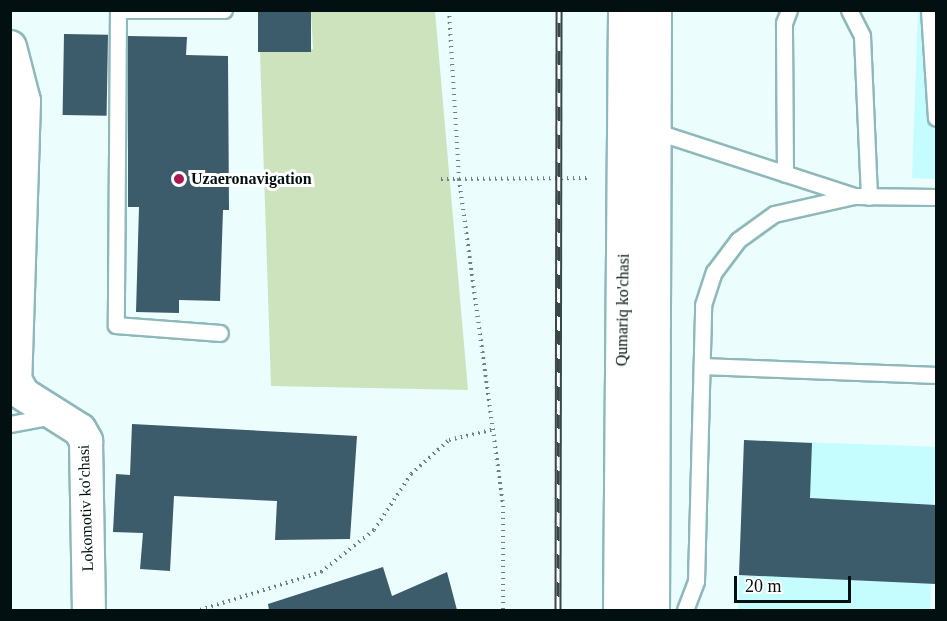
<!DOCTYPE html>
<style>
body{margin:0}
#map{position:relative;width:947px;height:621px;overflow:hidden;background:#ecfdfe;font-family:Georgia,serif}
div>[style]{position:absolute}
.built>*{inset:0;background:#c5fcfe;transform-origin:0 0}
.green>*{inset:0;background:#cde3bd}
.building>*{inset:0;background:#3c5b6b;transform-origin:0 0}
.path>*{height:4px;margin-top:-2px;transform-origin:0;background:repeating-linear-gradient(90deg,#708081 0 1.5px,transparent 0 6px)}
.roads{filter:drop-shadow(2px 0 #8eb8ba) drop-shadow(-2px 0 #8eb8ba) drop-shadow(0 2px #8eb8ba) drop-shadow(0 -2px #8eb8ba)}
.lane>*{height:15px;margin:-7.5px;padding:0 7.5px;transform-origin:7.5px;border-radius:7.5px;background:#fff}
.street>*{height:32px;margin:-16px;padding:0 16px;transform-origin:16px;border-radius:16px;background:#fff}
.secondary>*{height:33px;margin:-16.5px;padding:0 16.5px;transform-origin:16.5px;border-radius:16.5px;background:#fff}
.rail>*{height:7px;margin-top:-3.5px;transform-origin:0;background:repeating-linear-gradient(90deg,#fff 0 14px,#394748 0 28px);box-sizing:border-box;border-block:2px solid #394748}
.dots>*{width:16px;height:16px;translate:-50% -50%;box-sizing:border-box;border:3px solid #fff;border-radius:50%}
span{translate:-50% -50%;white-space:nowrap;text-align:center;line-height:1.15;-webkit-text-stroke:6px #fff;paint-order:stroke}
.poi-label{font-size:16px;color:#021011;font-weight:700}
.left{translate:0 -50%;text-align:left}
.street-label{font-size:16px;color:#021011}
.frame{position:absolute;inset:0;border:12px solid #021011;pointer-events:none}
.scale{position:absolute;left:734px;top:576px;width:117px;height:27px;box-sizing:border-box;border:3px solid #021011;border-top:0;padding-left:8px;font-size:18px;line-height:21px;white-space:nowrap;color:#021011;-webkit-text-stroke:4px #fff;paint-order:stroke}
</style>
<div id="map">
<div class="built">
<i style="clip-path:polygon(918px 11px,936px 11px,936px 179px,912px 178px)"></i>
<i style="left:744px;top:440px;width:192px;height:170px;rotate:2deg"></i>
</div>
<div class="green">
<i style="clip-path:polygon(311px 11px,435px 11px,468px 390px,271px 386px,260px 52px,313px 49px)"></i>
</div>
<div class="building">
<i style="left:258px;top:10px;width:53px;height:42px"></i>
<i style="left:64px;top:34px;width:44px;height:81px;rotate:1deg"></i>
<i style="clip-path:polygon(128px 36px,187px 37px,186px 55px,228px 56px,229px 210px,223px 210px,220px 301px,179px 300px,179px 313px,136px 312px,139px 207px,128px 207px)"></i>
<i style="clip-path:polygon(132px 424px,357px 436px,350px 539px,275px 540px,277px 501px,174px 496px,170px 571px,140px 569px,143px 533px,113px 532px,116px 474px,130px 475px)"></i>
<i style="clip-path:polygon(744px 440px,812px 443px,810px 498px,936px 505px,936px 584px,739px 575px)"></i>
<i style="clip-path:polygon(383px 567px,392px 596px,447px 572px,457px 610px,269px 610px,268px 604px)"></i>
</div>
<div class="path">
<i style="left:449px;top:10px;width:169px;rotate:86.6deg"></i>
<i style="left:459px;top:179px;width:330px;rotate:82.3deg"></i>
<i style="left:503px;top:506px;width:104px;rotate:90deg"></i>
<i style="left:441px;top:179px;width:146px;rotate:-0.4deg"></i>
<i style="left:200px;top:610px;width:127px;rotate:-17.4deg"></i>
<i style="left:321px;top:572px;width:68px;rotate:-38.4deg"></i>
<i style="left:374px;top:530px;width:67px;rotate:-56.5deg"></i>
<i style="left:411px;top:474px;width:51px;rotate:-41.8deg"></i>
<i style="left:449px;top:440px;width:47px;rotate:-13.4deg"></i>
</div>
<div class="roads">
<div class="lane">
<i style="left:118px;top:10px;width:315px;rotate:90.4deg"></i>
<i style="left:116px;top:325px;width:104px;rotate:4.4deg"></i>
<i style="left:119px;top:10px;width:105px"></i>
<i style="left:849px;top:10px;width:29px;rotate:63deg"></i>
<i style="left:862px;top:36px;width:161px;rotate:87.5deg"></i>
<i style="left:929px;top:10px;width:108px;rotate:86.3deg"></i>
<i style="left:654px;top:131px;width:210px;rotate:18deg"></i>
<i style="left:785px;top:174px;width:151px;rotate:-90.4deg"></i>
<i style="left:784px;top:23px;width:14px;rotate:-69deg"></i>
<i style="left:702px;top:366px;width:234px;rotate:2.2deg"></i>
<i style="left:10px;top:424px;width:44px;rotate:-10.5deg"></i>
<i style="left:685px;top:610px;width:31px;rotate:-69deg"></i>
<i style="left:696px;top:581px;width:276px;rotate:-88.5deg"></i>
<i style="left:703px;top:305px;width:35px;rotate:-72deg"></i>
<i style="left:714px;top:272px;width:40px;rotate:-53deg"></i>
<i style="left:738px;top:240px;width:44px;rotate:-35.8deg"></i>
<i style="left:774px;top:214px;width:82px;rotate:-12.7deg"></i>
<i style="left:854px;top:196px;width:82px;rotate:0.7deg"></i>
</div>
<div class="street">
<i style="left:10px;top:47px;width:56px;rotate:75.5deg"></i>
<i style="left:24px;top:101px;width:279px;rotate:91.8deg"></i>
<i style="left:15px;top:380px;width:16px;rotate:60deg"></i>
<i style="left:23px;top:394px;width:67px;rotate:32.3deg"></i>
<i style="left:80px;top:430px;width:13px;rotate:61deg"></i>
<i style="left:86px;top:441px;width:169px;rotate:89deg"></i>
</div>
<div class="secondary">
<i style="left:620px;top:610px;width:600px;rotate:-89.52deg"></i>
<i style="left:652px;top:610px;width:600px;rotate:-89.81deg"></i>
</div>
</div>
<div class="rail">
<i style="left:558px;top:610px;width:600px;rotate:-89.9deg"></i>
</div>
<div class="dots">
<i style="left:179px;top:179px;background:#aa184f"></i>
</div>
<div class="poi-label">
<span class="left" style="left:191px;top:179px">Uzaeronavigation</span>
</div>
<div class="street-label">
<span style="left:623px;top:310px;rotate:-89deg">Qumariq ko'chasi</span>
<span style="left:86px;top:508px;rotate:-92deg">Lokomotiv ko'chasi</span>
</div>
<div class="frame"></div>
<div class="scale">20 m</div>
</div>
